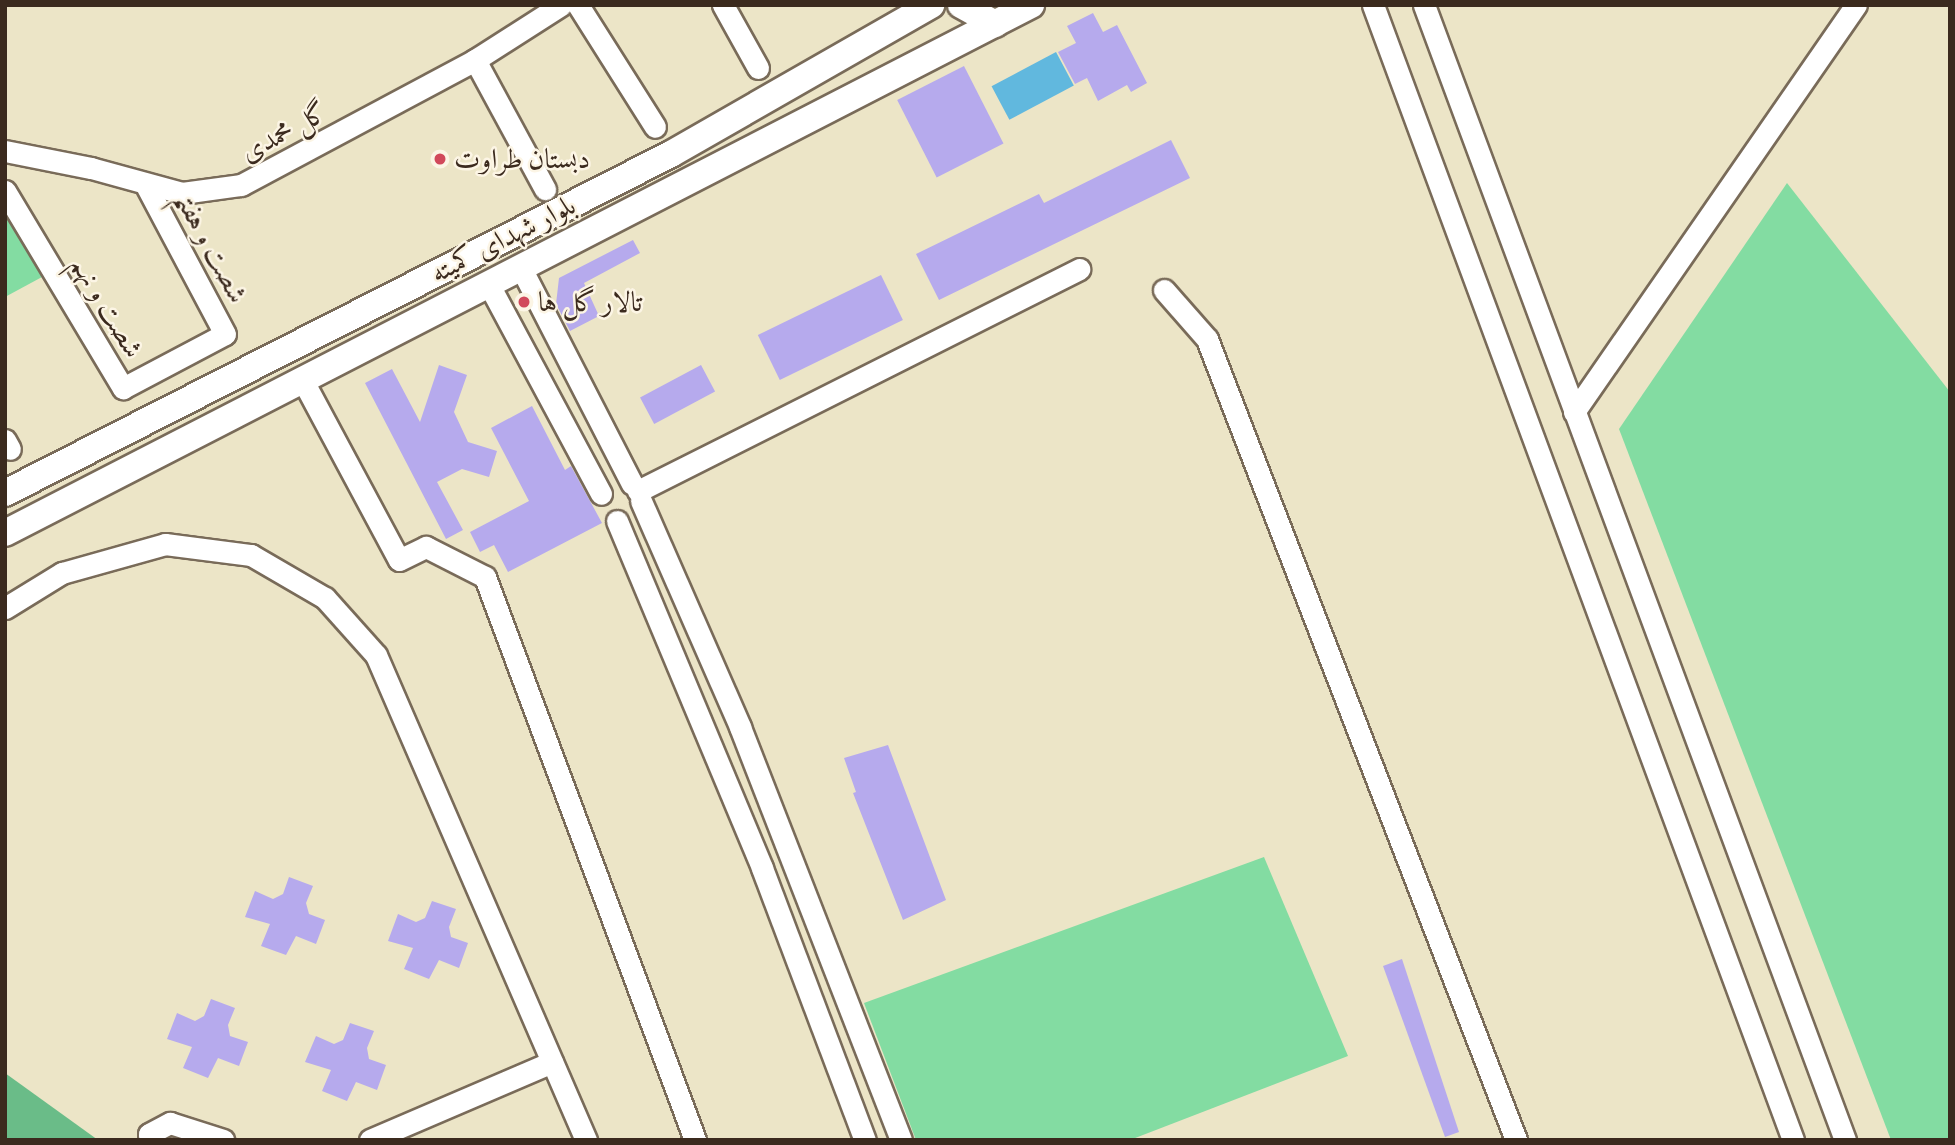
<!DOCTYPE html>
<meta charset="utf-8">
<style>
body{margin:0}
#map{position:relative;width:1955px;height:1145px;overflow:hidden;background:#ece5c7;font-family:Alegreya,Amiri,serif}
div>[style]{position:absolute}
.green>*{inset:0;background:#83dca2}
.forest>*{inset:0;background:#6abc88}
.water>*{inset:0;background:#61b8de;transform-origin:0 0}
.building>*{inset:0;background:#b6aaed;transform-origin:0 0}
.roads{filter:drop-shadow(2px 0 #796b59) drop-shadow(-2px 0 #796b59) drop-shadow(0 2px #796b59) drop-shadow(0 -2px #796b59)}
.minor>*{height:21px;margin:-10.5px;padding:0 10.5px;transform-origin:10.5px;border-radius:10.5px;background:#fff}
.major>*{height:26px;margin:-13px;padding:0 13px;transform-origin:13px;border-radius:13px;background:#fff}
.dots>*{width:19px;height:19px;translate:-50% -50%;box-sizing:border-box;border:4px solid #fcf5e5;border-radius:50%}
span{translate:-50% -50%;white-space:nowrap;text-align:center;line-height:1.15;-webkit-text-stroke:5px #fcf5e5;paint-order:stroke}
.street-label{font-size:28px;color:#3b2a1e}
.poi-label{font-size:28px;color:#3b2a1e}
.left{translate:0 -50%;text-align:left}
.frame{position:absolute;inset:0;border:7px solid #3b2a1e;pointer-events:none}
</style>
<div id="map">
<div class="green">
<i style="clip-path:polygon(1787px 183px,1950px 392px,1950px 1140px,1891px 1140px,1619px 429px)"></i>
<i style="clip-path:polygon(5px 210px,42px 277px,5px 297px)"></i>
<i style="clip-path:polygon(1264px 857px,1348px 1056px,1130px 1140px,916px 1140px,864px 1003px)"></i>
</div>
<div class="forest">
<i style="clip-path:polygon(5px 1073px,98px 1140px,5px 1140px)"></i>
</div>
<div class="water">
<i style="left:1056px;top:52px;width:38px;height:73px;rotate:62deg"></i>
</div>
<div class="building">
<i style="clip-path:polygon(1093px 13px,1103px 32px,1117px 25px,1147px 83px,1131px 92px,1127px 85px,1098px 101px,1087px 78px,1075px 84px,1058px 52px,1076px 43px,1067px 26px)"></i>
<i style="left:964px;top:66px;width:87px;height:75px;rotate:63deg"></i>
<i style="clip-path:polygon(1171px 140px,1190px 178px,939px 300px,916px 254px,1039px 194px,1044px 203px)"></i>
<i style="clip-path:polygon(633px 240px,640px 253px,584px 283px,599px 316px,570px 331px,556px 304px,559px 278px)"></i>
<i style="left:881px;top:275px;width:50px;height:137px;rotate:64deg"></i>
<i style="clip-path:polygon(439px 365px,467px 375px,454px 412px,468px 442px,497px 451px,489px 477px,462px 469px,437px 482px,463px 530px,446px 539px,365px 383px,392px 369px,420px 422px)"></i>
<i style="left:701px;top:365px;width:30px;height:69px;rotate:62deg"></i>
<i style="clip-path:polygon(532px 406px,565px 470px,571px 466px,602px 523px,508px 572px,494px 545px,480px 552px,470px 532px,529px 501px,491px 428px)"></i>
<i style="clip-path:polygon(888px 745px,946px 900px,903px 920px,853px 793px,856px 792px,844px 758px)"></i>
<i style="clip-path:polygon(289px 877px,313px 886px,306px 903px,309px 914px,325px 920px,316px 944px,296px 936px,286px 955px,261px 946px,270px 924px,245px 917px,255px 891px,273px 899px,283px 894px)"></i>
<i style="clip-path:polygon(432px 901px,456px 909px,449px 927px,451px 937px,468px 943px,459px 968px,439px 960px,429px 979px,404px 969px,413px 948px,388px 941px,398px 914px,416px 922px,425px 918px)"></i>
<i style="clip-path:polygon(1402px 959px,1459px 1132px,1445px 1137px,1383px 966px)"></i>
<i style="clip-path:polygon(211px 999px,235px 1008px,228px 1025px,230px 1036px,248px 1042px,239px 1066px,218px 1058px,208px 1078px,183px 1068px,192px 1047px,167px 1039px,177px 1013px,195px 1021px,204px 1016px)"></i>
<i style="clip-path:polygon(350px 1023px,374px 1031px,367px 1048px,369px 1059px,386px 1065px,377px 1090px,356px 1082px,347px 1101px,322px 1091px,331px 1070px,305px 1062px,316px 1036px,334px 1044px,343px 1040px)"></i>
</div>
<div class="roads">
<div class="minor">
<i style="left:578px;top:5px;width:144px;rotate:57.7deg"></i>
<i style="left:723px;top:5px;width:72px;rotate:60.9deg"></i>
<i style="left:1373px;top:5px;width:1210px;rotate:69.69deg"></i>
<i style="left:1424px;top:5px;width:1211px;rotate:69.65deg"></i>
<i style="left:475px;top:60px;width:147px;rotate:61.5deg"></i>
<i style="left:5px;top:151px;width:88px;rotate:11.2deg"></i>
<i style="left:91px;top:168px;width:94px;rotate:15.4deg"></i>
<i style="left:182px;top:193px;width:60px;rotate:-7.7deg"></i>
<i style="left:241px;top:185px;width:265px;rotate:-28.1deg"></i>
<i style="left:475px;top:60px;width:102px;rotate:-32.6deg"></i>
<i style="left:5px;top:191px;width:230px;rotate:59.1deg"></i>
<i style="left:123px;top:388px;width:115px;rotate:-27.9deg"></i>
<i style="left:225px;top:334px;width:166px;rotate:-118deg"></i>
<i style="left:520px;top:266px;width:245px;rotate:62.8deg"></i>
<i style="left:488px;top:283px;width:239px;rotate:61.8deg"></i>
<i style="left:1164px;top:290px;width:65px;rotate:48.7deg"></i>
<i style="left:1207px;top:339px;width:859px;rotate:68.9deg"></i>
<i style="left:302px;top:379px;width:205px;rotate:61.8deg"></i>
<i style="left:399px;top:560px;width:30px;rotate:-26deg"></i>
<i style="left:426px;top:547px;width:66px;rotate:27deg"></i>
<i style="left:485px;top:577px;width:601px;rotate:69.54deg"></i>
<i style="left:1574px;top:412px;width:495px;rotate:-55.3deg"></i>
<i style="left:5px;top:440px;width:10px;rotate:61deg"></i>
<i style="left:638px;top:491px;width:494px;rotate:-26.7deg"></i>
<i style="left:641px;top:501px;width:247px;rotate:66.3deg"></i>
<i style="left:740px;top:727px;width:443px;rotate:68.7deg"></i>
<i style="left:617px;top:521px;width:376px;rotate:67.3deg"></i>
<i style="left:762px;top:868px;width:291px;rotate:69.3deg"></i>
<i style="left:5px;top:608px;width:67px;rotate:-31.6deg"></i>
<i style="left:62px;top:573px;width:107px;rotate:-15.7deg"></i>
<i style="left:165px;top:544px;width:87px;rotate:7.3deg"></i>
<i style="left:251px;top:555px;width:86px;rotate:30.2deg"></i>
<i style="left:325px;top:598px;width:76px;rotate:48.2deg"></i>
<i style="left:376px;top:655px;width:529px;rotate:66.59deg"></i>
<i style="left:150px;top:1140px;width:6px;rotate:-99deg"></i>
<i style="left:149px;top:1134px;width:24px;rotate:-28deg"></i>
<i style="left:170px;top:1123px;width:56px;rotate:17.8deg"></i>
<i style="left:370px;top:1140px;width:198px;rotate:-23.2deg"></i>
</div>
<div class="major">
<i style="left:961px;top:5px;width:39px;rotate:29deg"></i>
<i style="left:5px;top:493px;width:747px;rotate:-26.98deg"></i>
<i style="left:671px;top:154px;width:300px;rotate:-29.8deg"></i>
<i style="left:5px;top:533px;width:1154px;rotate:-27.23deg"></i>
</div>
</div>
<div class="dots">
<i style="left:440px;top:159px;background:#d1495b"></i>
<i style="left:524px;top:302px;background:#d1495b"></i>
</div>
<div class="street-label">
<span style="left:284px;top:132px;rotate:-28deg">گل محمدی</span>
<span style="left:503px;top:239px;rotate:-27deg">بلوار شهدای کمیته</span>
<span style="left:211px;top:247px;rotate:62deg">شصت و هفتم</span>
<span style="left:107px;top:307px;rotate:59deg">شصت و نهم</span>
</div>
<div class="poi-label">
<span class="left" style="left:454px;top:159px">دبستان طراوت</span>
<span class="left" style="left:538px;top:302px">تالار گل ها</span>
</div>
<div class="frame"></div>
</div>
